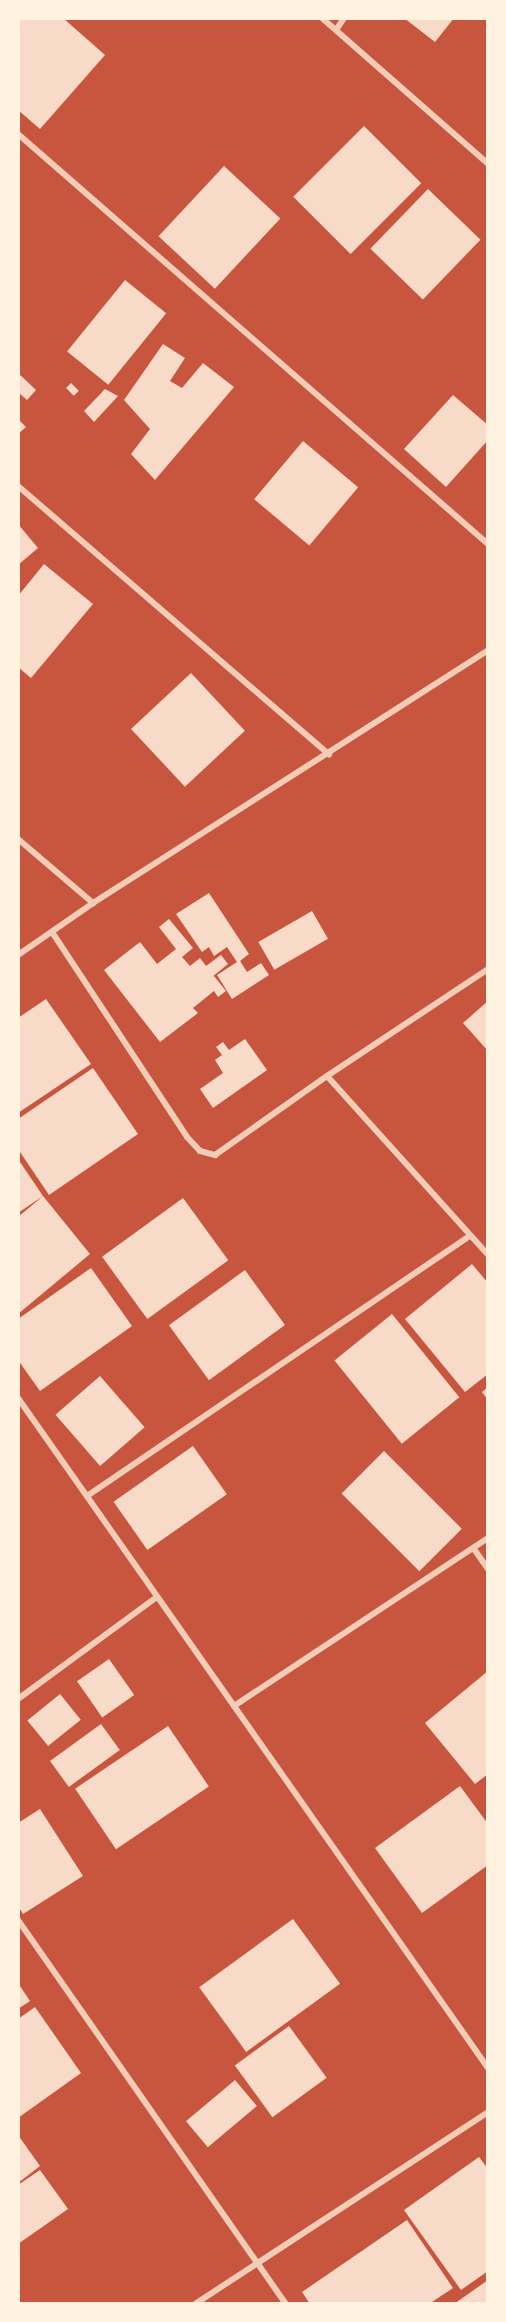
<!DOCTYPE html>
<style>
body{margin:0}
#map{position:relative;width:506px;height:2322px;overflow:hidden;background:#c8553d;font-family:"Exo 2",sans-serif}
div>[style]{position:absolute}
.building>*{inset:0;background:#f7dbc8;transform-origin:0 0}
.minor>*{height:6px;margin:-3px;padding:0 3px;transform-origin:3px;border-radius:3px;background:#f1ccb7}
span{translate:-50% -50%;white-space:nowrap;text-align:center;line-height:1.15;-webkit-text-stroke:4.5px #fff3e0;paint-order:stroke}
.frame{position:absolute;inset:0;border:20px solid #fff3e0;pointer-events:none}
</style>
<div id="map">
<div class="building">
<i style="clip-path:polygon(18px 18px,63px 18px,105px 55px,40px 129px,18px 110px)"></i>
<i style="clip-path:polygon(404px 18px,454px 18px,435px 42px)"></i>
<i style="left:364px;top:126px;width:81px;height:100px;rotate:45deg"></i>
<i style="left:224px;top:166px;width:77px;height:96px;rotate:43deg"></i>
<i style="left:428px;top:189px;width:73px;height:83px;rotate:44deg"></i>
<i style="left:125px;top:280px;width:53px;height:92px;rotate:39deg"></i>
<i style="clip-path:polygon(163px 344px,185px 358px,170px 381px,182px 388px,203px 363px,234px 387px,155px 480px,131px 454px,150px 429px,124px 400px)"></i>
<i style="clip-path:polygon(18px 373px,36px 390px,27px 400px,18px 392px)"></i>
<i style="left:71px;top:383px;width:11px;height:7px;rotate:45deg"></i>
<i style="clip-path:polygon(105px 389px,118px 396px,94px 422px,84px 411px)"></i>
<i style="clip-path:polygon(453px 395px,488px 425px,488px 440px,446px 487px,404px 449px)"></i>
<i style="clip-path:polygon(18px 419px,26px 427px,18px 434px)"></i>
<i style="left:303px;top:441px;width:72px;height:76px;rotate:40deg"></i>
<i style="clip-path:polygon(18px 524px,38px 548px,18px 565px)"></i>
<i style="clip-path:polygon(44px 564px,93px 604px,31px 678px,18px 667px,18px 596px)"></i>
<i style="left:191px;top:673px;width:79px;height:82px;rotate:47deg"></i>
<i style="clip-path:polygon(209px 893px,249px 954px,240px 961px,247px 972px,261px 963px,269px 975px,232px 999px,217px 975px,237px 962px,227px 947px,214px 956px,209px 947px,202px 952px,176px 914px)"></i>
<i style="left:312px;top:911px;width:32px;height:62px;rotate:60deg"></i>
<i style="clip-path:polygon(169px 919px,193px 948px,182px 957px,190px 966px,200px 958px,206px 966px,221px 955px,228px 964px,212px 977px,214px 976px,226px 991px,218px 997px,214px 991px,193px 1008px,198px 1013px,160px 1042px,104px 970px,140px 942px,157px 964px,176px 949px,159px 927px)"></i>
<i style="clip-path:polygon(46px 999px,91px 1064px,18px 1113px,18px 1018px)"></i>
<i style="clip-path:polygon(488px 1001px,488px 1051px,463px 1023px)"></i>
<i style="clip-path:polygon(245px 1039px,267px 1070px,213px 1108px,200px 1089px,223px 1073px,215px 1060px,222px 1055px,216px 1047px,223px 1042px,229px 1050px)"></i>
<i style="clip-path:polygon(93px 1068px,138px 1134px,49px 1195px,18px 1149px,18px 1119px)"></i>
<i style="clip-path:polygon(18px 1159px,43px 1196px,18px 1213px)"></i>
<i style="clip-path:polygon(43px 1196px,90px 1254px,18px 1314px,18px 1217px)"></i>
<i style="left:183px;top:1198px;width:77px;height:100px;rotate:54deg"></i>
<i style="clip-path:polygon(472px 1264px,488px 1283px,488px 1374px,465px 1392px,405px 1319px)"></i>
<i style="clip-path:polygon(91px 1268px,132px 1326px,40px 1391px,18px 1360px,18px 1319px)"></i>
<i style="left:245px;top:1270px;width:68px;height:94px;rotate:54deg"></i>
<i style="left:392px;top:1314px;width:107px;height:74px;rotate:51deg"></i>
<i style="left:100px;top:1376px;width:68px;height:59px;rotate:49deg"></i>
<i style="clip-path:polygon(488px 1387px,488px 1400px,482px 1392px)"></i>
<i style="left:193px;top:1446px;width:59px;height:97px;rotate:55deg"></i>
<i style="left:384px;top:1451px;width:110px;height:60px;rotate:45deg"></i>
<i style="left:109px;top:1659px;width:44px;height:39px;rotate:55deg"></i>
<i style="clip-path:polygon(488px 1671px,488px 1774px,475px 1784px,425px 1723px)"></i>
<i style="left:60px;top:1694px;width:33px;height:42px;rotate:51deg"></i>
<i style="left:101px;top:1724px;width:32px;height:63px;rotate:54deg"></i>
<i style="left:168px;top:1726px;width:73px;height:112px;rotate:56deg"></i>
<i style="clip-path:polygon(460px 1786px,488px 1824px,488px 1865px,422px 1913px,375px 1848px)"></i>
<i style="clip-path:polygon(40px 1809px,83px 1876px,23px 1914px,18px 1906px,18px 1823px)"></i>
<i style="left:293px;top:1919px;width:80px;height:116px;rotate:54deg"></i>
<i style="clip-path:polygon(18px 1983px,30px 2001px,18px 2009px)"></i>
<i style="clip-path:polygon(35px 2007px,81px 2073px,18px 2118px,18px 2019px)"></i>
<i style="left:289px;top:2026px;width:64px;height:67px;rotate:54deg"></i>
<i style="left:235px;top:2080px;width:34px;height:64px;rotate:50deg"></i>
<i style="clip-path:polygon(18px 2135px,40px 2166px,18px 2183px)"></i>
<i style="clip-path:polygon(479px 2157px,488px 2169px,488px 2271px,461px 2290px,404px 2210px)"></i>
<i style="clip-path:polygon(40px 2170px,68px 2209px,18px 2244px,18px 2185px)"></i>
<i style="clip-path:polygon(407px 2220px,453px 2288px,429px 2304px,310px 2304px,302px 2292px)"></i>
<i style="clip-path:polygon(488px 2280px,488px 2304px,454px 2304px)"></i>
</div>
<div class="minor">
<i style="left:322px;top:18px;width:221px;rotate:41.3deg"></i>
<i style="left:336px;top:30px;width:14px;rotate:-56deg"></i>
<i style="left:18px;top:134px;width:624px;rotate:41.1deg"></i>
<i style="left:18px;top:486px;width:411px;rotate:40.8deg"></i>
<i style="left:18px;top:839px;width:99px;rotate:40.5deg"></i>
<i style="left:52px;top:932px;width:245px;rotate:56.6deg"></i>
<i style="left:187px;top:1137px;width:19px;rotate:47deg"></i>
<i style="left:200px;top:1151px;width:16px;rotate:15deg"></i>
<i style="left:215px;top:1155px;width:137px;rotate:-35.2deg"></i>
<i style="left:327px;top:1076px;width:193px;rotate:-33.6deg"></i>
<i style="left:18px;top:955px;width:91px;rotate:-34.7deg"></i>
<i style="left:93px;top:903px;width:469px;rotate:-32.6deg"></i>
<i style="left:327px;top:1076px;width:241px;rotate:48deg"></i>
<i style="left:18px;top:1398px;width:818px;rotate:54.95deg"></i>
<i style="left:87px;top:1496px;width:463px;rotate:-34.2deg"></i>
<i style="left:474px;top:1549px;width:24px;rotate:55deg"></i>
<i style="left:18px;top:1699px;width:172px;rotate:-36.3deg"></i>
<i style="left:234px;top:1706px;width:305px;rotate:-33.5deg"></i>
<i style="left:18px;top:1920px;width:468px;rotate:55.1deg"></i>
<i style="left:195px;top:2304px;width:350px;rotate:-33.2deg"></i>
</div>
<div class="frame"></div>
</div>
